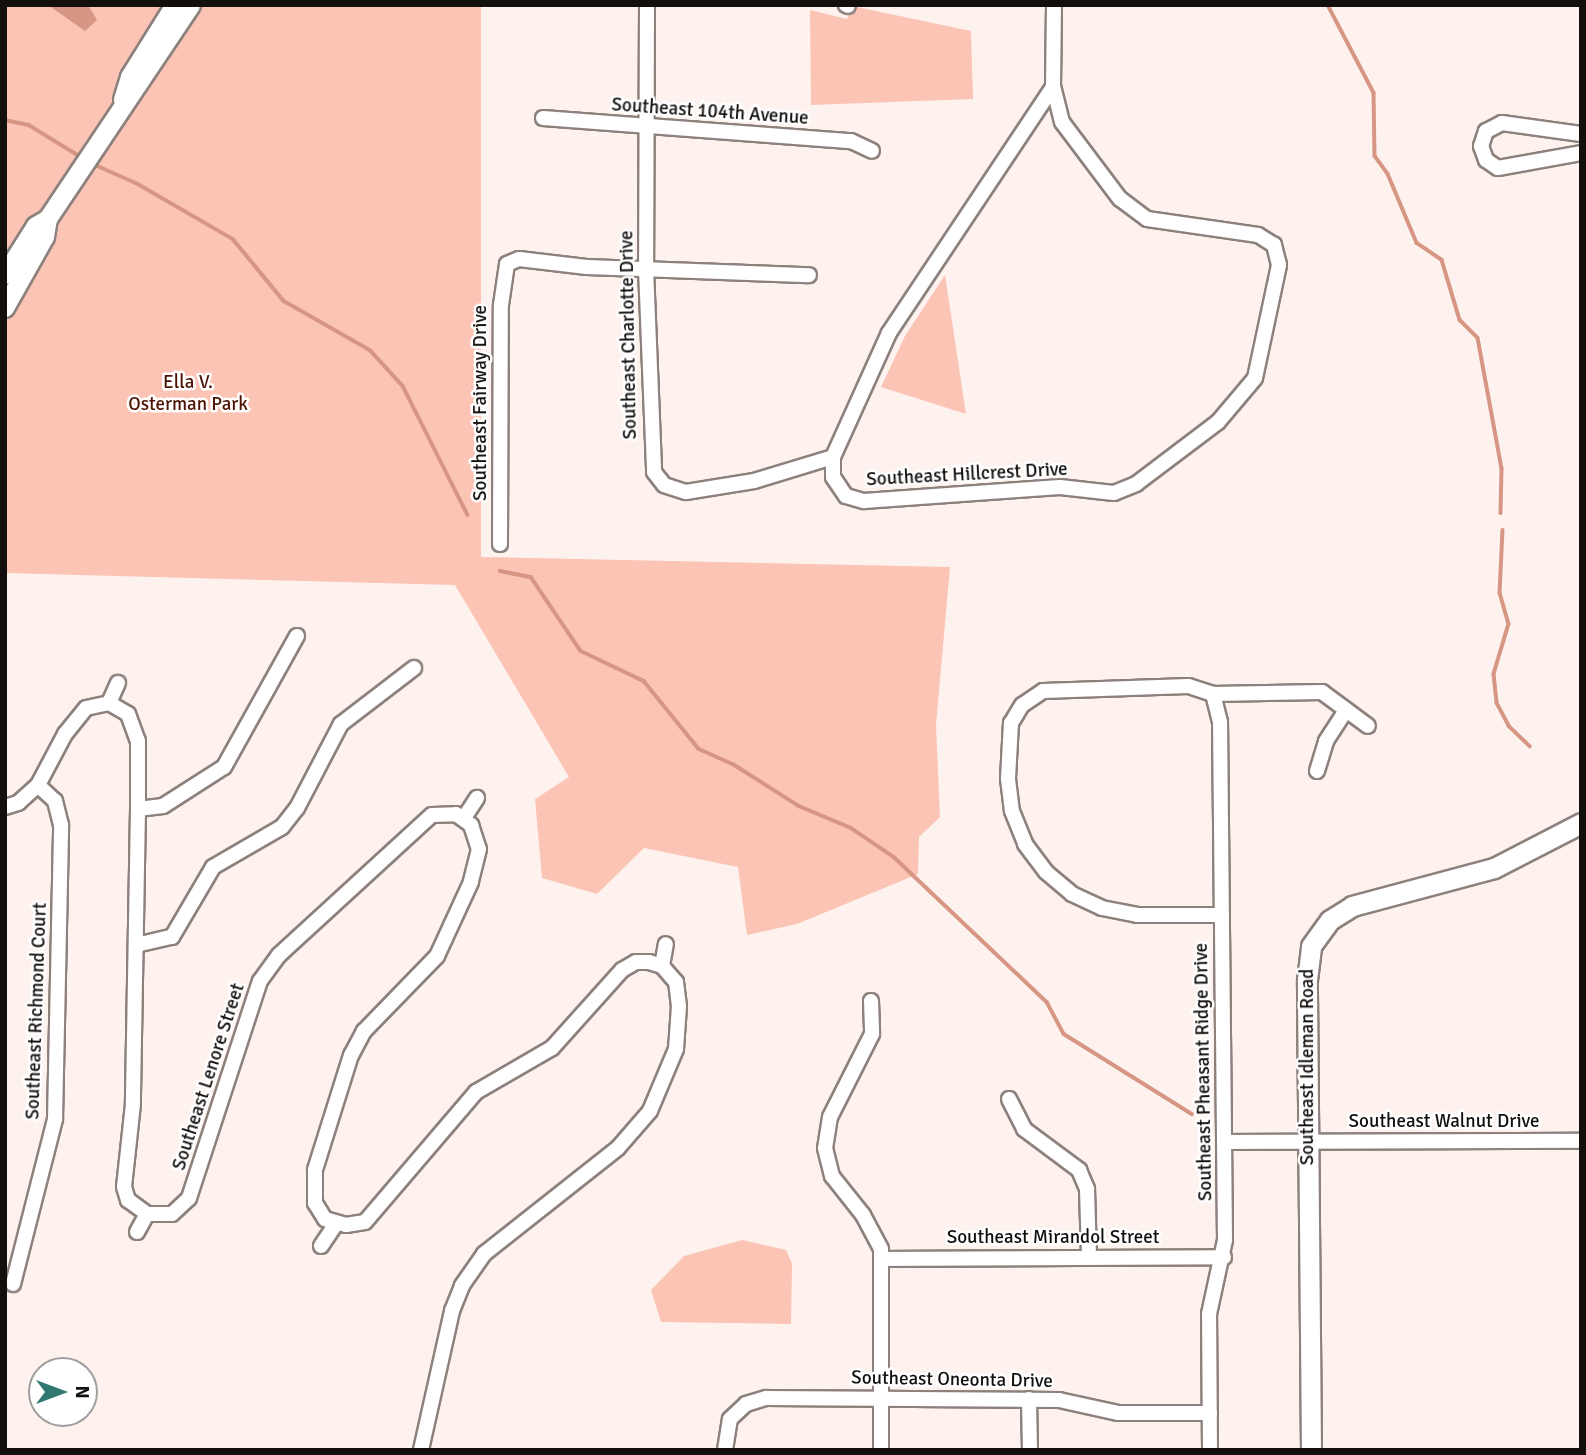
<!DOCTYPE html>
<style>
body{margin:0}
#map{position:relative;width:1586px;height:1455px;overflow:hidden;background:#fef2ef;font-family:Signika,sans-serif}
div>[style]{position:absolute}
.green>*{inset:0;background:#fbc4b5}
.water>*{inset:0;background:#d79684}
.stream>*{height:3.5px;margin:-1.75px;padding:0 1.75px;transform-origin:1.75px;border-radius:1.75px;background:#d79684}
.roads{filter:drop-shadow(2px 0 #8d817d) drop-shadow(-2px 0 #8d817d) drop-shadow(0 2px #8d817d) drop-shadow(0 -2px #8d817d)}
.minor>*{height:14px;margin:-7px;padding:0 7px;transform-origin:7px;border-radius:7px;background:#fff}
.tertiary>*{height:18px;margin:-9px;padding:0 9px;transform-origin:9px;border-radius:9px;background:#fff}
.secondary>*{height:19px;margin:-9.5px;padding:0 9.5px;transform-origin:9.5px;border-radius:9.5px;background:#fff}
span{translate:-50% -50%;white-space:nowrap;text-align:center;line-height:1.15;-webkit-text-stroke:5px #fff;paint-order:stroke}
.street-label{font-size:19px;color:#130f0d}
.park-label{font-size:19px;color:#4d1303}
.frame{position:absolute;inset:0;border:7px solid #130f0d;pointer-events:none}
.north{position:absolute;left:28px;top:1357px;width:70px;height:70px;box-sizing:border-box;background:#fff;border:2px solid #a19f9e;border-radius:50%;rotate:90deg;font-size:19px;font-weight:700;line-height:28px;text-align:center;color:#130f0d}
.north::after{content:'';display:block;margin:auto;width:24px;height:32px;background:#2f7770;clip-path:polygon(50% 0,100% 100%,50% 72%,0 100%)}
</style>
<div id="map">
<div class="green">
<i style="clip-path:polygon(5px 5px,481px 5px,481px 557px,950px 567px,936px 725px,940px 817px,919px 837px,918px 874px,797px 924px,747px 935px,738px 867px,644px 848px,597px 894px,542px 878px,535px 799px,569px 777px,455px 585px,5px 573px)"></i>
<i style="clip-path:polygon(852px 6px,971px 31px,973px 99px,811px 105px,810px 10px,847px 19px)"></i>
<i style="clip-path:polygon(945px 275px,966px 414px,881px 387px,905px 336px)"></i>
<i style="clip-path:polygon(742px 1240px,786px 1250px,792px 1264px,791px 1324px,661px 1322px,651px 1290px,684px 1256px)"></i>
</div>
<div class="water">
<i style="clip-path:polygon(48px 5px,88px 5px,97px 20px,85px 31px)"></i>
</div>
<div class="stream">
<i style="left:1328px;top:5px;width:99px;rotate:62.4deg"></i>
<i style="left:1374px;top:93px;width:63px;rotate:89.1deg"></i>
<i style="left:1375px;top:156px;width:22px;rotate:54deg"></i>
<i style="left:1388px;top:174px;width:75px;rotate:67.2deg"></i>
<i style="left:1417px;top:243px;width:30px;rotate:34deg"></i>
<i style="left:1442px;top:260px;width:63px;rotate:73.3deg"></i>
<i style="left:1460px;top:320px;width:25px;rotate:45deg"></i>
<i style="left:1478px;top:338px;width:133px;rotate:79.6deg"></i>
<i style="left:1502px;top:469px;width:44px;rotate:91.3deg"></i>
<i style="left:5px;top:120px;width:25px;rotate:12deg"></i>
<i style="left:29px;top:125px;width:61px;rotate:31.6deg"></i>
<i style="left:91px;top:163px;width:51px;rotate:24.1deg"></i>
<i style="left:138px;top:184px;width:110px;rotate:30.1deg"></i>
<i style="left:233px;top:239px;width:80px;rotate:50.6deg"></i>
<i style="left:284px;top:301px;width:99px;rotate:29.7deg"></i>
<i style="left:370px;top:350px;width:49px;rotate:47.5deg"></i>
<i style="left:403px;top:386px;width:144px;rotate:63.3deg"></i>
<i style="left:1503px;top:530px;width:63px;rotate:92.7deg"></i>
<i style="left:1500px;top:593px;width:32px;rotate:74deg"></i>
<i style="left:1509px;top:624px;width:52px;rotate:106.7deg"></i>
<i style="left:1494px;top:674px;width:29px;rotate:84deg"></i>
<i style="left:1497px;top:703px;width:26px;rotate:62deg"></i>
<i style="left:1509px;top:726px;width:29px;rotate:44deg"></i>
<i style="left:500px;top:571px;width:32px;rotate:11deg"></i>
<i style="left:531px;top:577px;width:89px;rotate:56deg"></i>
<i style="left:581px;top:651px;width:70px;rotate:25.5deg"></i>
<i style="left:644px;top:681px;width:87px;rotate:51deg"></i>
<i style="left:699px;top:749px;width:37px;rotate:24deg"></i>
<i style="left:733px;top:764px;width:78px;rotate:32.5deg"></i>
<i style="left:799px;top:806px;width:56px;rotate:22.9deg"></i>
<i style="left:851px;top:828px;width:52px;rotate:34deg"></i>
<i style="left:894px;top:857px;width:211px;rotate:43.5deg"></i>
<i style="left:1047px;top:1002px;width:36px;rotate:62deg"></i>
<i style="left:1064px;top:1034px;width:151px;rotate:32deg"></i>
</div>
<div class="roads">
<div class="minor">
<i style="left:647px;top:5px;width:264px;rotate:90.2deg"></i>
<i style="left:646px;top:269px;width:203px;rotate:87.7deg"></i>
<i style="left:654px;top:472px;width:16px;rotate:52deg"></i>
<i style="left:664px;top:485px;width:23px;rotate:18deg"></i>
<i style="left:686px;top:492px;width:69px;rotate:-9.2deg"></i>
<i style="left:754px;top:481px;width:83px;rotate:-16.9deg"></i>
<i style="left:846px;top:5px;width:2px;rotate:27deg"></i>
<i style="left:1053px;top:87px;width:296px;rotate:123.7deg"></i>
<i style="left:889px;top:333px;width:136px;rotate:114.3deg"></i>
<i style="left:833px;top:457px;width:20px;rotate:90deg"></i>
<i style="left:833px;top:477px;width:23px;rotate:56deg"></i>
<i style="left:846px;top:496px;width:19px;rotate:16deg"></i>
<i style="left:864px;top:501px;width:196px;rotate:-4.1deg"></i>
<i style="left:1060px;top:487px;width:54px;rotate:6.3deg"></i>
<i style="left:1114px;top:493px;width:24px;rotate:-22deg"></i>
<i style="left:1136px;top:484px;width:103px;rotate:-37.1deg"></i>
<i style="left:1218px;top:422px;width:57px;rotate:-49.9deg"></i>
<i style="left:1255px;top:378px;width:116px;rotate:-78deg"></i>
<i style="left:1279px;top:265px;width:21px;rotate:-104deg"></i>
<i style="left:1274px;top:245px;width:19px;rotate:-148deg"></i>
<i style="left:1258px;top:235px;width:112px;rotate:-171.8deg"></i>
<i style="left:1147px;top:219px;width:34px;rotate:-143deg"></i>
<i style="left:1120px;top:199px;width:96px;rotate:-127deg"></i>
<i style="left:1062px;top:122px;width:36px;rotate:-104deg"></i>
<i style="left:1053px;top:87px;width:82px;rotate:-89.3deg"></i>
<i style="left:543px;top:118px;width:309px;rotate:4.3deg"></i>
<i style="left:851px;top:141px;width:23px;rotate:25deg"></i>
<i style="left:1581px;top:134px;width:80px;rotate:-172.1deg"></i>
<i style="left:1502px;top:123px;width:18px;rotate:153deg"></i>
<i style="left:1486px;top:131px;width:16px;rotate:108deg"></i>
<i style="left:1481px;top:146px;width:15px;rotate:70deg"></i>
<i style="left:1486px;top:160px;width:14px;rotate:34deg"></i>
<i style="left:1498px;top:168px;width:84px;rotate:-10.2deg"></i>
<i style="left:500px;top:544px;width:239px;rotate:-89.8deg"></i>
<i style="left:501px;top:305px;width:41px;rotate:-81.7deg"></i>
<i style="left:507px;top:264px;width:13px;rotate:-23deg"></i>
<i style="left:519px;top:259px;width:68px;rotate:6.7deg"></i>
<i style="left:587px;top:267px;width:222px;rotate:2.1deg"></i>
<i style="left:1213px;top:694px;width:26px;rotate:-162deg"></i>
<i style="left:1188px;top:686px;width:145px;rotate:178deg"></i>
<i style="left:1043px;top:691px;width:25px;rotate:146deg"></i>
<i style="left:1022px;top:705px;width:21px;rotate:121deg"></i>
<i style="left:1011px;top:723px;width:56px;rotate:93.1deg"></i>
<i style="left:1008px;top:779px;width:32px;rotate:83deg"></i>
<i style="left:1012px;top:811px;width:35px;rotate:68deg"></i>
<i style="left:1025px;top:844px;width:35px;rotate:53deg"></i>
<i style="left:1046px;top:872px;width:34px;rotate:40deg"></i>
<i style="left:1072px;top:894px;width:33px;rotate:25deg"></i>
<i style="left:1102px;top:908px;width:36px;rotate:11deg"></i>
<i style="left:1137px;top:915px;width:85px"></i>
<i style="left:1213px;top:694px;width:109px;rotate:-1.1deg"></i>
<i style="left:1322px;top:692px;width:57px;rotate:36.5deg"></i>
<i style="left:109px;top:703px;width:22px;rotate:-66deg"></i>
<i style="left:1317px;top:771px;width:31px;rotate:-73deg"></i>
<i style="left:1326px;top:741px;width:37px;rotate:-57deg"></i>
<i style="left:5px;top:807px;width:14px;rotate:-17deg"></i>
<i style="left:18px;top:803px;width:27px;rotate:-42deg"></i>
<i style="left:38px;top:785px;width:58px;rotate:-62.1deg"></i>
<i style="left:65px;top:734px;width:33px;rotate:-51deg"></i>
<i style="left:86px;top:708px;width:24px;rotate:-12deg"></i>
<i style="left:109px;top:703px;width:22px;rotate:30deg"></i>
<i style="left:128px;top:714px;width:29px;rotate:70deg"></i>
<i style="left:138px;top:741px;width:68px;rotate:90deg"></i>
<i style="left:138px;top:809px;width:295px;rotate:91deg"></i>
<i style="left:133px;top:1104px;width:83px;rotate:96.2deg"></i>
<i style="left:124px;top:1187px;width:14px;rotate:73deg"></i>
<i style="left:128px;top:1200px;width:24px;rotate:36deg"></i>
<i style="left:147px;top:1214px;width:25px"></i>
<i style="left:172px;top:1214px;width:23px;rotate:-43deg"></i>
<i style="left:189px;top:1198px;width:228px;rotate:-71.9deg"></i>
<i style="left:260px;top:981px;width:32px;rotate:-54deg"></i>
<i style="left:279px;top:955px;width:207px;rotate:-42.5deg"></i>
<i style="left:432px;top:815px;width:24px;rotate:-2deg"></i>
<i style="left:456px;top:814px;width:19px;rotate:36deg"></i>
<i style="left:471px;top:825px;width:25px;rotate:72deg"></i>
<i style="left:479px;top:849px;width:34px;rotate:104deg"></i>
<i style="left:471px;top:882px;width:81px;rotate:114.7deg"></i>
<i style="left:437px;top:956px;width:105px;rotate:134.2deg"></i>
<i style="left:364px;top:1031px;width:27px;rotate:118deg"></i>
<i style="left:351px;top:1055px;width:121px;rotate:107.4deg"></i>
<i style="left:315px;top:1170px;width:33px;rotate:90deg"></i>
<i style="left:315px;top:1203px;width:19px;rotate:58deg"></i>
<i style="left:325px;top:1219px;width:22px;rotate:16deg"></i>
<i style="left:346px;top:1225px;width:19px;rotate:-9deg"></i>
<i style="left:365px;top:1222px;width:171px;rotate:-49.5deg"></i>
<i style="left:476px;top:1092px;width:88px;rotate:-30.1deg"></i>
<i style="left:552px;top:1048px;width:105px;rotate:-48.1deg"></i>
<i style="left:622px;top:970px;width:16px;rotate:-30deg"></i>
<i style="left:636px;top:962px;width:13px"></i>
<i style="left:649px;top:962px;width:14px;rotate:17deg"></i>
<i style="left:662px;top:966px;width:21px;rotate:49deg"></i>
<i style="left:676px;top:982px;width:24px;rotate:83deg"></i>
<i style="left:679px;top:1006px;width:43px;rotate:94deg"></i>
<i style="left:676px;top:1049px;width:67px;rotate:112.8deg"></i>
<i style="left:650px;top:1111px;width:49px;rotate:130.9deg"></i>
<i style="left:618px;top:1148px;width:171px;rotate:141.7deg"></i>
<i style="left:484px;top:1254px;width:39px;rotate:125deg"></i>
<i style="left:462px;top:1286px;width:27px;rotate:112deg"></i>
<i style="left:452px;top:1311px;width:142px;rotate:102.6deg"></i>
<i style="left:138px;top:809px;width:25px;rotate:-7deg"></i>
<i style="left:163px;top:806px;width:72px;rotate:-32.6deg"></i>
<i style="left:224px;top:767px;width:150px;rotate:-60.9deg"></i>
<i style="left:464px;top:818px;width:24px;rotate:-57deg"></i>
<i style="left:136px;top:945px;width:37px;rotate:-13deg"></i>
<i style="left:172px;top:937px;width:81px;rotate:-59.6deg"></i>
<i style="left:213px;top:867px;width:80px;rotate:-30.1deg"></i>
<i style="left:282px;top:827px;width:24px;rotate:-52deg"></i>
<i style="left:297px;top:808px;width:95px;rotate:-62.4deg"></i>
<i style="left:341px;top:724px;width:92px;rotate:-37.5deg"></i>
<i style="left:662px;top:966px;width:22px;rotate:-80deg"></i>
<i style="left:871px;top:1001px;width:33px;rotate:88deg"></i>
<i style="left:872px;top:1034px;width:93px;rotate:116.8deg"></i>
<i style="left:830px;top:1117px;width:31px;rotate:99deg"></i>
<i style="left:825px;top:1148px;width:29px;rotate:76deg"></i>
<i style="left:832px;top:1176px;width:50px;rotate:51.5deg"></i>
<i style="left:863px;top:1215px;width:38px;rotate:62deg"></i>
<i style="left:881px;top:1249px;width:201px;rotate:90deg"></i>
<i style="left:1009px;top:1099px;width:34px;rotate:63deg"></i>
<i style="left:1024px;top:1129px;width:69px;rotate:36.7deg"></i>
<i style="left:1079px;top:1170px;width:21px;rotate:67deg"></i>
<i style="left:1087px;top:1189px;width:68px;rotate:88.3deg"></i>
<i style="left:1224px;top:1142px;width:357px;rotate:-0.2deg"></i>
<i style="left:137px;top:1232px;width:21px;rotate:-61deg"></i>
<i style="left:321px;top:1246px;width:25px;rotate:-56deg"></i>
<i style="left:882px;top:1259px;width:342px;rotate:-0.3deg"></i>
<i style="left:13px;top:1284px;width:170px;rotate:-75.7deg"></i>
<i style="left:55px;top:1119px;width:294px;rotate:-88.8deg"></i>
<i style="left:61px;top:825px;width:25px;rotate:-104deg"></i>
<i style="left:55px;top:801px;width:23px;rotate:-137deg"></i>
<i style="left:1029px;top:1399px;width:51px;rotate:88.9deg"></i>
<i style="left:725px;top:1450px;width:31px;rotate:-81deg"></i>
<i style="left:730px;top:1419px;width:22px;rotate:-43deg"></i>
<i style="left:746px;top:1404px;width:21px;rotate:-17deg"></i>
<i style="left:766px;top:1398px;width:293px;rotate:0.4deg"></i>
<i style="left:1059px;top:1400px;width:60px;rotate:12.4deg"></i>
<i style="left:1118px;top:1413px;width:92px"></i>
<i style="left:1210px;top:1450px;width:136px;rotate:-90.4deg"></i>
<i style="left:1209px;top:1314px;width:76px;rotate:-77.8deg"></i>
<i style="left:1225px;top:1240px;width:518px;rotate:-90.55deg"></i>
<i style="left:1220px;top:722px;width:29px;rotate:-104deg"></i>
</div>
<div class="tertiary">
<i style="left:123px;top:100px;width:24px;rotate:-73deg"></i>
<i style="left:130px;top:77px;width:85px;rotate:-58deg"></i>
<i style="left:5px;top:275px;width:58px;rotate:-57.7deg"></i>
<i style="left:36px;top:226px;width:14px;rotate:-30deg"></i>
<i style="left:5px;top:308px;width:81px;rotate:-60.6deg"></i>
<i style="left:45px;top:237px;width:18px;rotate:-81deg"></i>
<i style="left:48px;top:219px;width:257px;rotate:-56.2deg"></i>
</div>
<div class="secondary">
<i style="left:1311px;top:1450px;width:470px;rotate:-90.5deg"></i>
<i style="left:1307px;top:980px;width:34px;rotate:-83deg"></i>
<i style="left:1311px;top:946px;width:32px;rotate:-54deg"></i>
<i style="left:1330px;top:920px;width:26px;rotate:-32deg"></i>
<i style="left:1352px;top:906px;width:147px;rotate:-15deg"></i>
<i style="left:1494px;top:868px;width:98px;rotate:-27.3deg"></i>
</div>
</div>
<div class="street-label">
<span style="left:710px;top:112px;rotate:4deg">Southeast 104th Avenue</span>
<span style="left:629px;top:335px;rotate:-91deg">Southeast Charlotte Drive</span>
<span style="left:481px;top:403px;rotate:-90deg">Southeast Fairway Drive</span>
<span style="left:967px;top:475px;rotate:-3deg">Southeast Hillcrest Drive</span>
<span style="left:37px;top:1011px;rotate:-88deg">Southeast Richmond Court</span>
<span style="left:1308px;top:1067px;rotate:-90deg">Southeast Idleman Road</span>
<span style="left:1204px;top:1072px;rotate:-91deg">Southeast Pheasant Ridge Drive</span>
<span style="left:209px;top:1077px;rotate:-72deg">Southeast Lenore Street</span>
<span style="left:1444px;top:1122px">Southeast Walnut Drive</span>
<span style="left:1053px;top:1238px">Southeast Mirandol Street</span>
<span style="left:952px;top:1380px;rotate:1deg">Southeast Oneonta Drive</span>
</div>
<div class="park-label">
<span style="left:188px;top:394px">Ella V.<br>Osterman Park</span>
</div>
<div class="frame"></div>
<div class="north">N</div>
</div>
